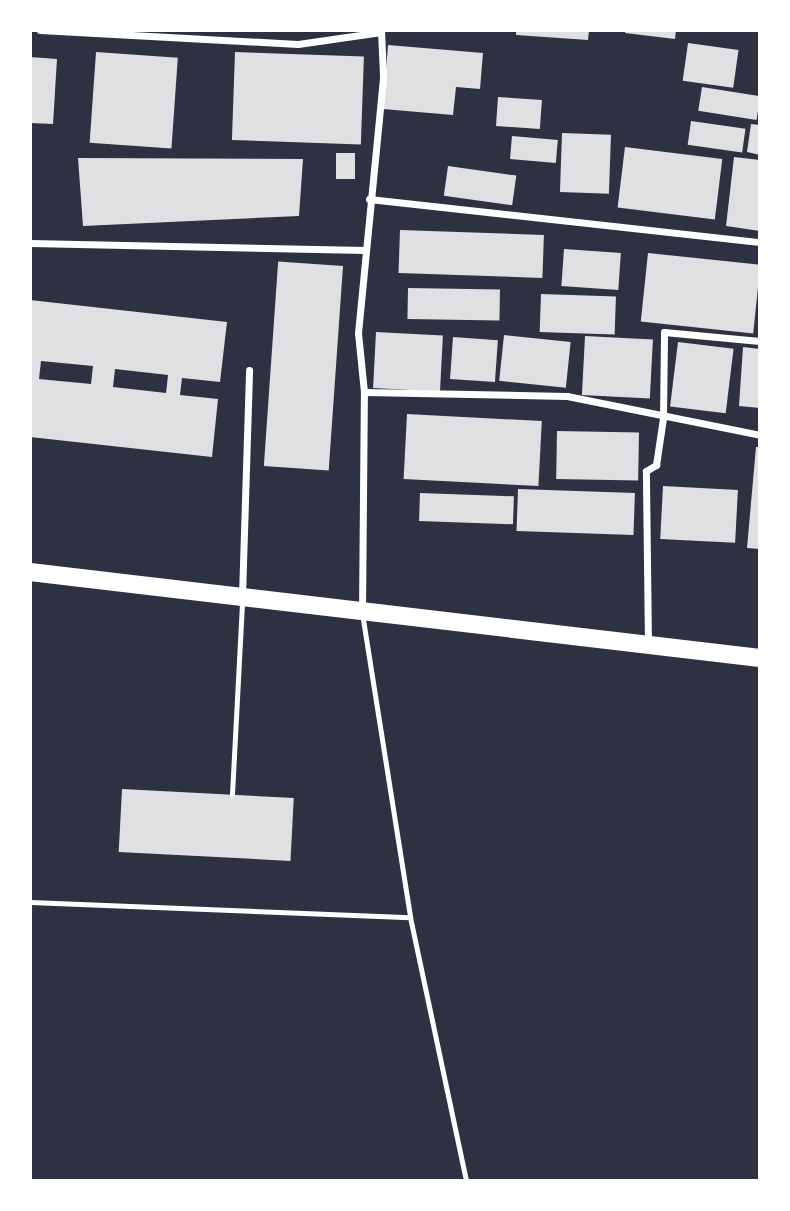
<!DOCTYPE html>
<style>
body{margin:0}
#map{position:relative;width:790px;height:1211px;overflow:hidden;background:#2d3142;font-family:Quicksand,sans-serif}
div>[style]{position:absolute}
.building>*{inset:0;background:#e0e0e3;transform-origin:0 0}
.service>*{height:5px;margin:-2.5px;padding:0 2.5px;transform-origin:2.5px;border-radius:2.5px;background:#fff}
.minor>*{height:7px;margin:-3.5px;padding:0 3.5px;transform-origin:3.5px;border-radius:3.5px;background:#fff}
.primary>*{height:18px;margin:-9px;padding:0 9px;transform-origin:9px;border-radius:9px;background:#fff}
span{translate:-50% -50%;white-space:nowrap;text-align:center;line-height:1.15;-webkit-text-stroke:7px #fff;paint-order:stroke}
.frame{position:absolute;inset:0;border:32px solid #fff;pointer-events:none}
</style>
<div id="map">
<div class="building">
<i style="clip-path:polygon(516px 30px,589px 30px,588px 40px,516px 35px)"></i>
<i style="clip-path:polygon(626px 30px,676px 30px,675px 39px,625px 33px)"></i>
<i style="left:688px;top:43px;width:51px;height:38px;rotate:8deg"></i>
<i style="clip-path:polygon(388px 45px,483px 53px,480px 89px,456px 87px,453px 115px,383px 109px)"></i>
<i style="left:96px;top:52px;width:82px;height:91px;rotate:4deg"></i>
<i style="left:235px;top:52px;width:129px;height:88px;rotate:2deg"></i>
<i style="clip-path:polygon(30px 57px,57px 59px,53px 124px,30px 123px)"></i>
<i style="left:702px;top:87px;width:59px;height:24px;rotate:9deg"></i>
<i style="left:498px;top:97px;width:44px;height:29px;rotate:4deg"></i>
<i style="left:691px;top:121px;width:55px;height:24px;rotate:8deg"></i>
<i style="clip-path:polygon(751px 124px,760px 125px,760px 155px,747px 152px)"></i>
<i style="left:562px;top:133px;width:49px;height:59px;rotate:2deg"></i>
<i style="left:512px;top:136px;width:46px;height:23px;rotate:5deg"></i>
<i style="left:625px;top:147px;width:98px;height:61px;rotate:7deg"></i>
<i style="left:336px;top:153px;width:19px;height:26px"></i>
<i style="clip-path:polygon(734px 157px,760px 160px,760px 231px,726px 226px)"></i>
<i style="clip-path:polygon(78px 158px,303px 159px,299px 216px,83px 226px)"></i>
<i style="left:448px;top:166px;width:69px;height:30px;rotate:8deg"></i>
<i style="left:400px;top:230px;width:144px;height:43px;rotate:2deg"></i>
<i style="left:564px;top:249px;width:57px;height:37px;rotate:4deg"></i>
<i style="left:648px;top:253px;width:113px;height:69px;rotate:6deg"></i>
<i style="left:343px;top:266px;width:205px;height:65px;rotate:94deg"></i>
<i style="left:408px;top:288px;width:92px;height:31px;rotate:1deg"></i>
<i style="left:541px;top:294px;width:75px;height:38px;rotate:2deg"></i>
<i style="clip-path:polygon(evenodd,30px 300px,227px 322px,220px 382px,182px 378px,180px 395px,218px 399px,212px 457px,30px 437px,30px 300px,41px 361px,93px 366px,91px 384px,39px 379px,41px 361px,30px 300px,115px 369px,168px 375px,166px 393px,113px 387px,115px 369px)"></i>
<i style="left:376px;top:332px;width:67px;height:56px;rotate:3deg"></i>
<i style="left:504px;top:335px;width:67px;height:46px;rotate:6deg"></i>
<i style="left:585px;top:336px;width:68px;height:59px;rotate:3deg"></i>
<i style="left:453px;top:337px;width:45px;height:42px;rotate:4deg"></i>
<i style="left:678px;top:342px;width:56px;height:65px;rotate:7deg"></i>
<i style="clip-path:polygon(743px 347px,760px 349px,760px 408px,739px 406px)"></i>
<i style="left:407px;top:414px;width:135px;height:65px;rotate:3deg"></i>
<i style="left:557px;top:431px;width:82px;height:48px;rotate:1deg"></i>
<i style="clip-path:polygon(756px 447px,760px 447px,760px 549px,747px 548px)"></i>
<i style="left:663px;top:486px;width:75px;height:53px;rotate:3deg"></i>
<i style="left:518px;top:489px;width:117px;height:42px;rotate:2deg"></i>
<i style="left:420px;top:493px;width:94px;height:28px;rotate:2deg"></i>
<i style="left:122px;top:789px;width:172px;height:63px;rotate:3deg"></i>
</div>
<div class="service">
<i style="left:362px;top:613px;width:308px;rotate:81deg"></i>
<i style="left:410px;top:917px;width:270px;rotate:78deg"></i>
<i style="left:232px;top:794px;width:194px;rotate:-87deg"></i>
<i style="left:30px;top:902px;width:380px;rotate:2.3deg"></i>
</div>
<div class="minor">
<i style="left:40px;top:30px;width:258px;rotate:3.1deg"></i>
<i style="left:298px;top:44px;width:84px;rotate:-8.2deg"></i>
<i style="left:369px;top:199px;width:393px;rotate:6.3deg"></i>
<i style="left:30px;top:243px;width:335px;rotate:1.2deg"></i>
<i style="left:364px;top:392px;width:203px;rotate:1.1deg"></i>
<i style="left:567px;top:396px;width:197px;rotate:11.4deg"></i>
<i style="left:242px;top:596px;width:226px;rotate:-88.2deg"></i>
<i style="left:362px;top:612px;width:220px;rotate:-89.5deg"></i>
<i style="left:364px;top:392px;width:59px;rotate:-95.8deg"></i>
<i style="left:358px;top:333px;width:258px;rotate:-84.4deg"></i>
<i style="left:383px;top:76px;width:46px;rotate:-92.5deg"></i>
<i style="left:648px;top:644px;width:173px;rotate:-90.7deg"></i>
<i style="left:646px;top:471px;width:12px;rotate:-31deg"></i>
<i style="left:656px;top:465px;width:48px;rotate:-81.5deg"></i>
<i style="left:663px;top:418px;width:86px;rotate:-89.3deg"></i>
<i style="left:664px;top:332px;width:96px;rotate:5.4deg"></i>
</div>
<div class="primary">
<i style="left:30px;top:572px;width:735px;rotate:6.72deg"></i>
</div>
<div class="frame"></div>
</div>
